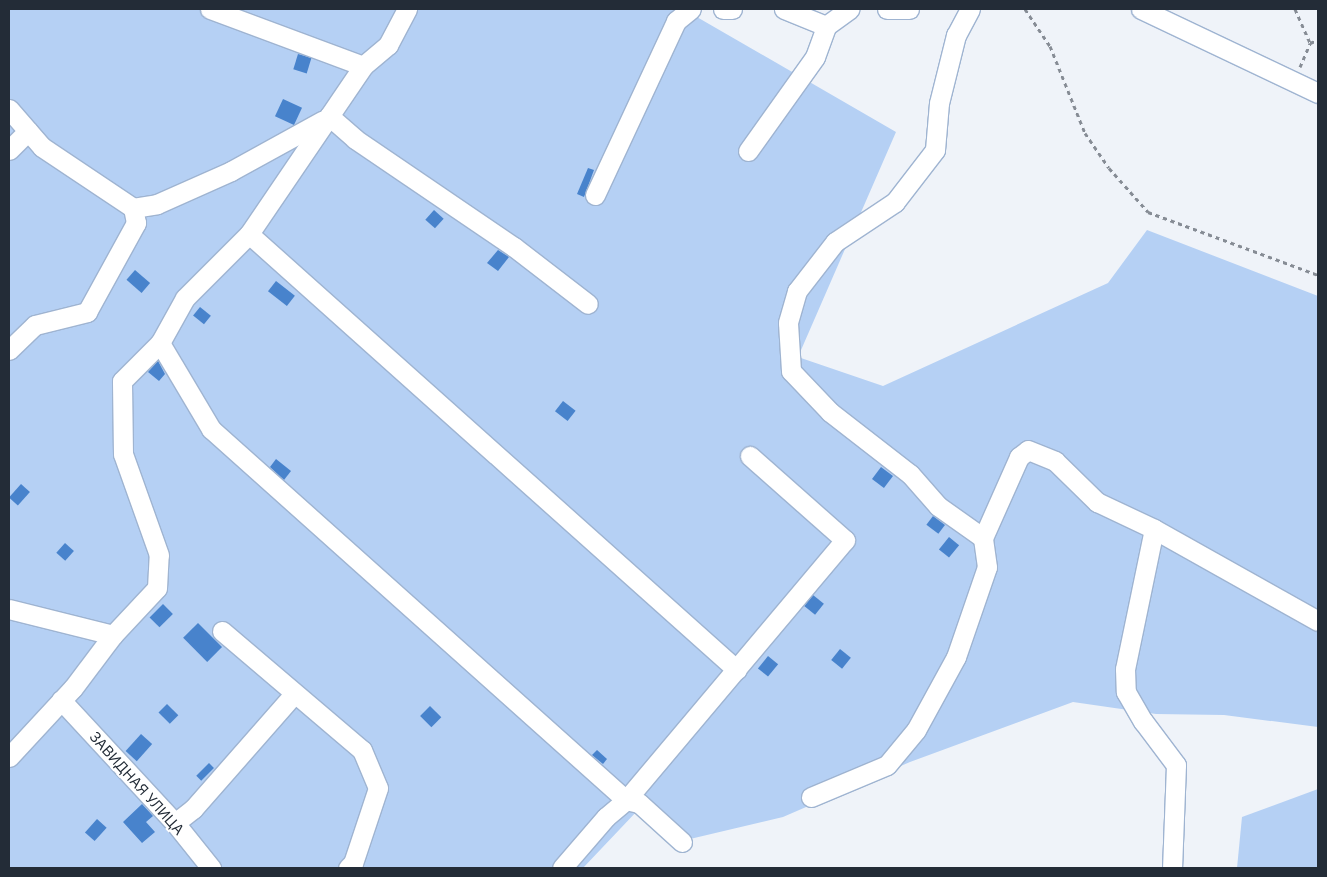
<!DOCTYPE html>
<meta charset="utf-8">
<style>
body{margin:0}
#map{position:relative;width:1327px;height:877px;overflow:hidden;background:#eff3f9;font-family:"IBM Plex Sans",sans-serif}
div>[style]{position:absolute}
.green>*{inset:0;background:#b5d0f4}
.building>*{inset:0;background:#4883cc;transform-origin:0 0}
.path>*{height:3px;margin-top:-1.5px;transform-origin:0;background:repeating-linear-gradient(90deg,#868c95 0 4px,transparent 0 8px)}
.roads{filter:drop-shadow(1px 0 #9fb4d1) drop-shadow(-1px 0 #9fb4d1) drop-shadow(0 1px #9fb4d1) drop-shadow(0 -1px #9fb4d1)}
.minor>*{height:19px;margin:-9.5px;padding:0 9.5px;transform-origin:9.5px;border-radius:9.5px;background:#fff}
span{translate:-50% -50%;white-space:nowrap;text-align:center;line-height:1.15;-webkit-text-stroke:4px #fff;paint-order:stroke}
.street-label{font-size:15px;color:#232c37}
.frame{position:absolute;inset:0;border:10px solid #232c37;pointer-events:none}
</style>
<div id="map">
<div class="green">
<i style="clip-path:polygon(9px 9px,683px 9px,896px 132px,798px 357px,883px 386px,1108px 283px,1147px 230px,1318px 296px,1318px 727px,1224px 715px,1156px 714px,1073px 702px,910px 762px,783px 817px,690px 839px,638px 810px,583px 868px,9px 868px)"></i>
<i style="clip-path:polygon(1318px 789px,1318px 868px,1237px 868px,1242px 817px)"></i>
</div>
<div class="building">
<i style="left:298px;top:54px;width:14px;height:16px;rotate:17deg"></i>
<i style="left:283px;top:99px;width:21px;height:19px;rotate:25deg"></i>
<i style="clip-path:polygon(588px 168px,594px 170px,584px 197px,577px 194px)"></i>
<i style="left:434px;top:210px;width:13px;height:13px;rotate:42deg"></i>
<i style="clip-path:polygon(498px 250px,509px 257px,498px 271px,487px 263px)"></i>
<i style="left:135px;top:270px;width:20px;height:13px;rotate:41deg"></i>
<i style="left:276px;top:281px;width:24px;height:13px;rotate:38deg"></i>
<i style="left:200px;top:307px;width:14px;height:11px;rotate:39deg"></i>
<i style="clip-path:polygon(158px 361px,165px 374px,159px 381px,148px 372px)"></i>
<i style="left:563px;top:401px;width:16px;height:13px;rotate:38deg"></i>
<i style="clip-path:polygon(276px 459px,291px 471px,284px 480px,270px 467px)"></i>
<i style="left:881px;top:467px;width:15px;height:15px;rotate:37deg"></i>
<i style="left:21px;top:484px;width:12px;height:18px;rotate:42deg"></i>
<i style="left:933px;top:516px;width:15px;height:11px;rotate:37deg"></i>
<i style="left:949px;top:537px;width:13px;height:16px;rotate:39deg"></i>
<i style="left:65px;top:543px;width:12px;height:13px;rotate:42deg"></i>
<i style="left:813px;top:595px;width:14px;height:14px;rotate:39deg"></i>
<i style="left:163px;top:604px;width:14px;height:19px;rotate:45deg"></i>
<i style="left:198px;top:623px;width:34px;height:21px;rotate:45deg"></i>
<i style="left:840px;top:649px;width:14px;height:14px;rotate:39deg"></i>
<i style="left:768px;top:656px;width:13px;height:16px;rotate:39deg"></i>
<i style="left:167px;top:704px;width:16px;height:12px;rotate:45deg"></i>
<i style="left:430px;top:706px;width:16px;height:14px;rotate:45deg"></i>
<i style="left:141px;top:734px;width:15px;height:23px;rotate:42deg"></i>
<i style="clip-path:polygon(597px 750px,607px 759px,603px 764px,592px 755px)"></i>
<i style="left:209px;top:763px;width:7px;height:18px;rotate:45deg"></i>
<i style="clip-path:polygon(142px 804px,153px 816px,146px 822px,155px 832px,142px 843px,123px 822px)"></i>
<i style="left:97px;top:819px;width:13px;height:18px;rotate:42deg"></i>
</div>
<div class="path">
<i style="left:1025px;top:9px;width:45px;rotate:56deg"></i>
<i style="left:1050px;top:46px;width:94px;rotate:68.1deg"></i>
<i style="left:1085px;top:133px;width:42px;rotate:55.6deg"></i>
<i style="left:1109px;top:168px;width:59px;rotate:48.4deg"></i>
<i style="left:1148px;top:212px;width:181px;rotate:20.3deg"></i>
<i style="left:1295px;top:9px;width:37px;rotate:66deg"></i>
<i style="left:1300px;top:67px;width:26px;rotate:-67deg"></i>
<i style="left:1310px;top:43px;width:9px;rotate:-21deg"></i>
</div>
<div class="roads">
<div class="minor">
<i style="left:210px;top:9px;width:163px;rotate:20.4deg"></i>
<i style="left:723px;top:9px;width:9px"></i>
<i style="left:784px;top:9px;width:45px;rotate:22deg"></i>
<i style="left:826px;top:26px;width:29px;rotate:-36deg"></i>
<i style="left:887px;top:9px;width:22px"></i>
<i style="left:970px;top:9px;width:30px;rotate:118deg"></i>
<i style="left:956px;top:35px;width:70px;rotate:104deg"></i>
<i style="left:939px;top:103px;width:47px;rotate:94.9deg"></i>
<i style="left:935px;top:150px;width:66px;rotate:127.6deg"></i>
<i style="left:895px;top:202px;width:72px;rotate:146.3deg"></i>
<i style="left:835px;top:242px;width:62px;rotate:127.8deg"></i>
<i style="left:797px;top:291px;width:33px;rotate:106deg"></i>
<i style="left:788px;top:323px;width:48px;rotate:86.4deg"></i>
<i style="left:791px;top:371px;width:57px;rotate:46.4deg"></i>
<i style="left:830px;top:412px;width:101px;rotate:37.8deg"></i>
<i style="left:910px;top:474px;width:43px;rotate:48.8deg"></i>
<i style="left:938px;top:506px;width:55px;rotate:35.4deg"></i>
<i style="left:1141px;top:9px;width:196px;rotate:25.4deg"></i>
<i style="left:9px;top:109px;width:50px;rotate:49deg"></i>
<i style="left:42px;top:147px;width:110px;rotate:33.8deg"></i>
<i style="left:133px;top:208px;width:24px;rotate:-9deg"></i>
<i style="left:157px;top:204px;width:81px;rotate:-24deg"></i>
<i style="left:231px;top:171px;width:104px;rotate:-28.8deg"></i>
<i style="left:329px;top:116px;width:35px;rotate:41deg"></i>
<i style="left:355px;top:139px;width:192px;rotate:34.2deg"></i>
<i style="left:514px;top:247px;width:93px;rotate:37.6deg"></i>
<i style="left:9px;top:150px;width:27px;rotate:-45deg"></i>
<i style="left:748px;top:151px;width:115px;rotate:-54.5deg"></i>
<i style="left:815px;top:57px;width:33px;rotate:-70deg"></i>
<i style="left:595px;top:195px;width:192px;rotate:-65deg"></i>
<i style="left:676px;top:21px;width:19px;rotate:-39deg"></i>
<i style="left:249px;top:234px;width:654px;rotate:41.78deg"></i>
<i style="left:160px;top:343px;width:100px;rotate:59.3deg"></i>
<i style="left:211px;top:429px;width:557px;rotate:41.8deg"></i>
<i style="left:626px;top:800px;width:13px;rotate:13deg"></i>
<i style="left:639px;top:803px;width:58px;rotate:42.2deg"></i>
<i style="left:9px;top:350px;width:36px;rotate:-44deg"></i>
<i style="left:35px;top:325px;width:54px;rotate:-14deg"></i>
<i style="left:87px;top:312px;width:102px;rotate:-61.2deg"></i>
<i style="left:136px;top:223px;width:15px;rotate:-101deg"></i>
<i style="left:1154px;top:529px;width:143px;rotate:101.7deg"></i>
<i style="left:1125px;top:669px;width:23px;rotate:88deg"></i>
<i style="left:1126px;top:692px;width:34px;rotate:60deg"></i>
<i style="left:1143px;top:721px;width:55px;rotate:53.1deg"></i>
<i style="left:1176px;top:765px;width:103px;rotate:92.2deg"></i>
<i style="left:9px;top:609px;width:107px;rotate:14deg"></i>
<i style="left:222px;top:631px;width:184px;rotate:40.4deg"></i>
<i style="left:362px;top:750px;width:41px;rotate:67.2deg"></i>
<i style="left:378px;top:788px;width:79px;rotate:108.4deg"></i>
<i style="left:353px;top:863px;width:7px;rotate:135deg"></i>
<i style="left:61px;top:700px;width:168px;rotate:47.2deg"></i>
<i style="left:175px;top:823px;width:58px;rotate:51.3deg"></i>
<i style="left:9px;top:757px;width:94px;rotate:-47.2deg"></i>
<i style="left:73px;top:688px;width:66px;rotate:-53deg"></i>
<i style="left:113px;top:635px;width:64px;rotate:-46.9deg"></i>
<i style="left:157px;top:588px;width:33px;rotate:-87deg"></i>
<i style="left:159px;top:555px;width:107px;rotate:-109.6deg"></i>
<i style="left:123px;top:454px;width:73px;rotate:-90.8deg"></i>
<i style="left:122px;top:381px;width:54px;rotate:-45deg"></i>
<i style="left:160px;top:343px;width:51px;rotate:-60.9deg"></i>
<i style="left:185px;top:298px;width:91px;rotate:-45deg"></i>
<i style="left:249px;top:234px;width:203px;rotate:-55.8deg"></i>
<i style="left:363px;top:66px;width:33px;rotate:-40deg"></i>
<i style="left:388px;top:45px;width:41px;rotate:-62.2deg"></i>
<i style="left:811px;top:797px;width:82px;rotate:-22.8deg"></i>
<i style="left:887px;top:765px;width:45px;rotate:-50.4deg"></i>
<i style="left:916px;top:730px;width:83px;rotate:-61.3deg"></i>
<i style="left:956px;top:657px;width:95px;rotate:-71deg"></i>
<i style="left:987px;top:567px;width:29px;rotate:-98deg"></i>
<i style="left:983px;top:538px;width:89px;rotate:-66deg"></i>
<i style="left:1019px;top:457px;width:11px;rotate:-38deg"></i>
<i style="left:1028px;top:450px;width:29px;rotate:22deg"></i>
<i style="left:1055px;top:461px;width:59px;rotate:44.3deg"></i>
<i style="left:1097px;top:502px;width:63px;rotate:25.3deg"></i>
<i style="left:1154px;top:529px;width:188px;rotate:29.3deg"></i>
<i style="left:175px;top:823px;width:23px;rotate:-38deg"></i>
<i style="left:193px;top:809px;width:152px;rotate:-48.7deg"></i>
<i style="left:562px;top:868px;width:67px;rotate:-49.2deg"></i>
<i style="left:606px;top:817px;width:26px;rotate:-40deg"></i>
<i style="left:626px;top:800px;width:340px;rotate:-49.9deg"></i>
<i style="left:845px;top:540px;width:127px;rotate:-138.5deg"></i>
</div>
</div>
<div class="street-label">
<span style="left:137px;top:783px;rotate:48deg">ЗАВИДНАЯ УЛИЦА</span>
</div>
<div class="frame"></div>
</div>
